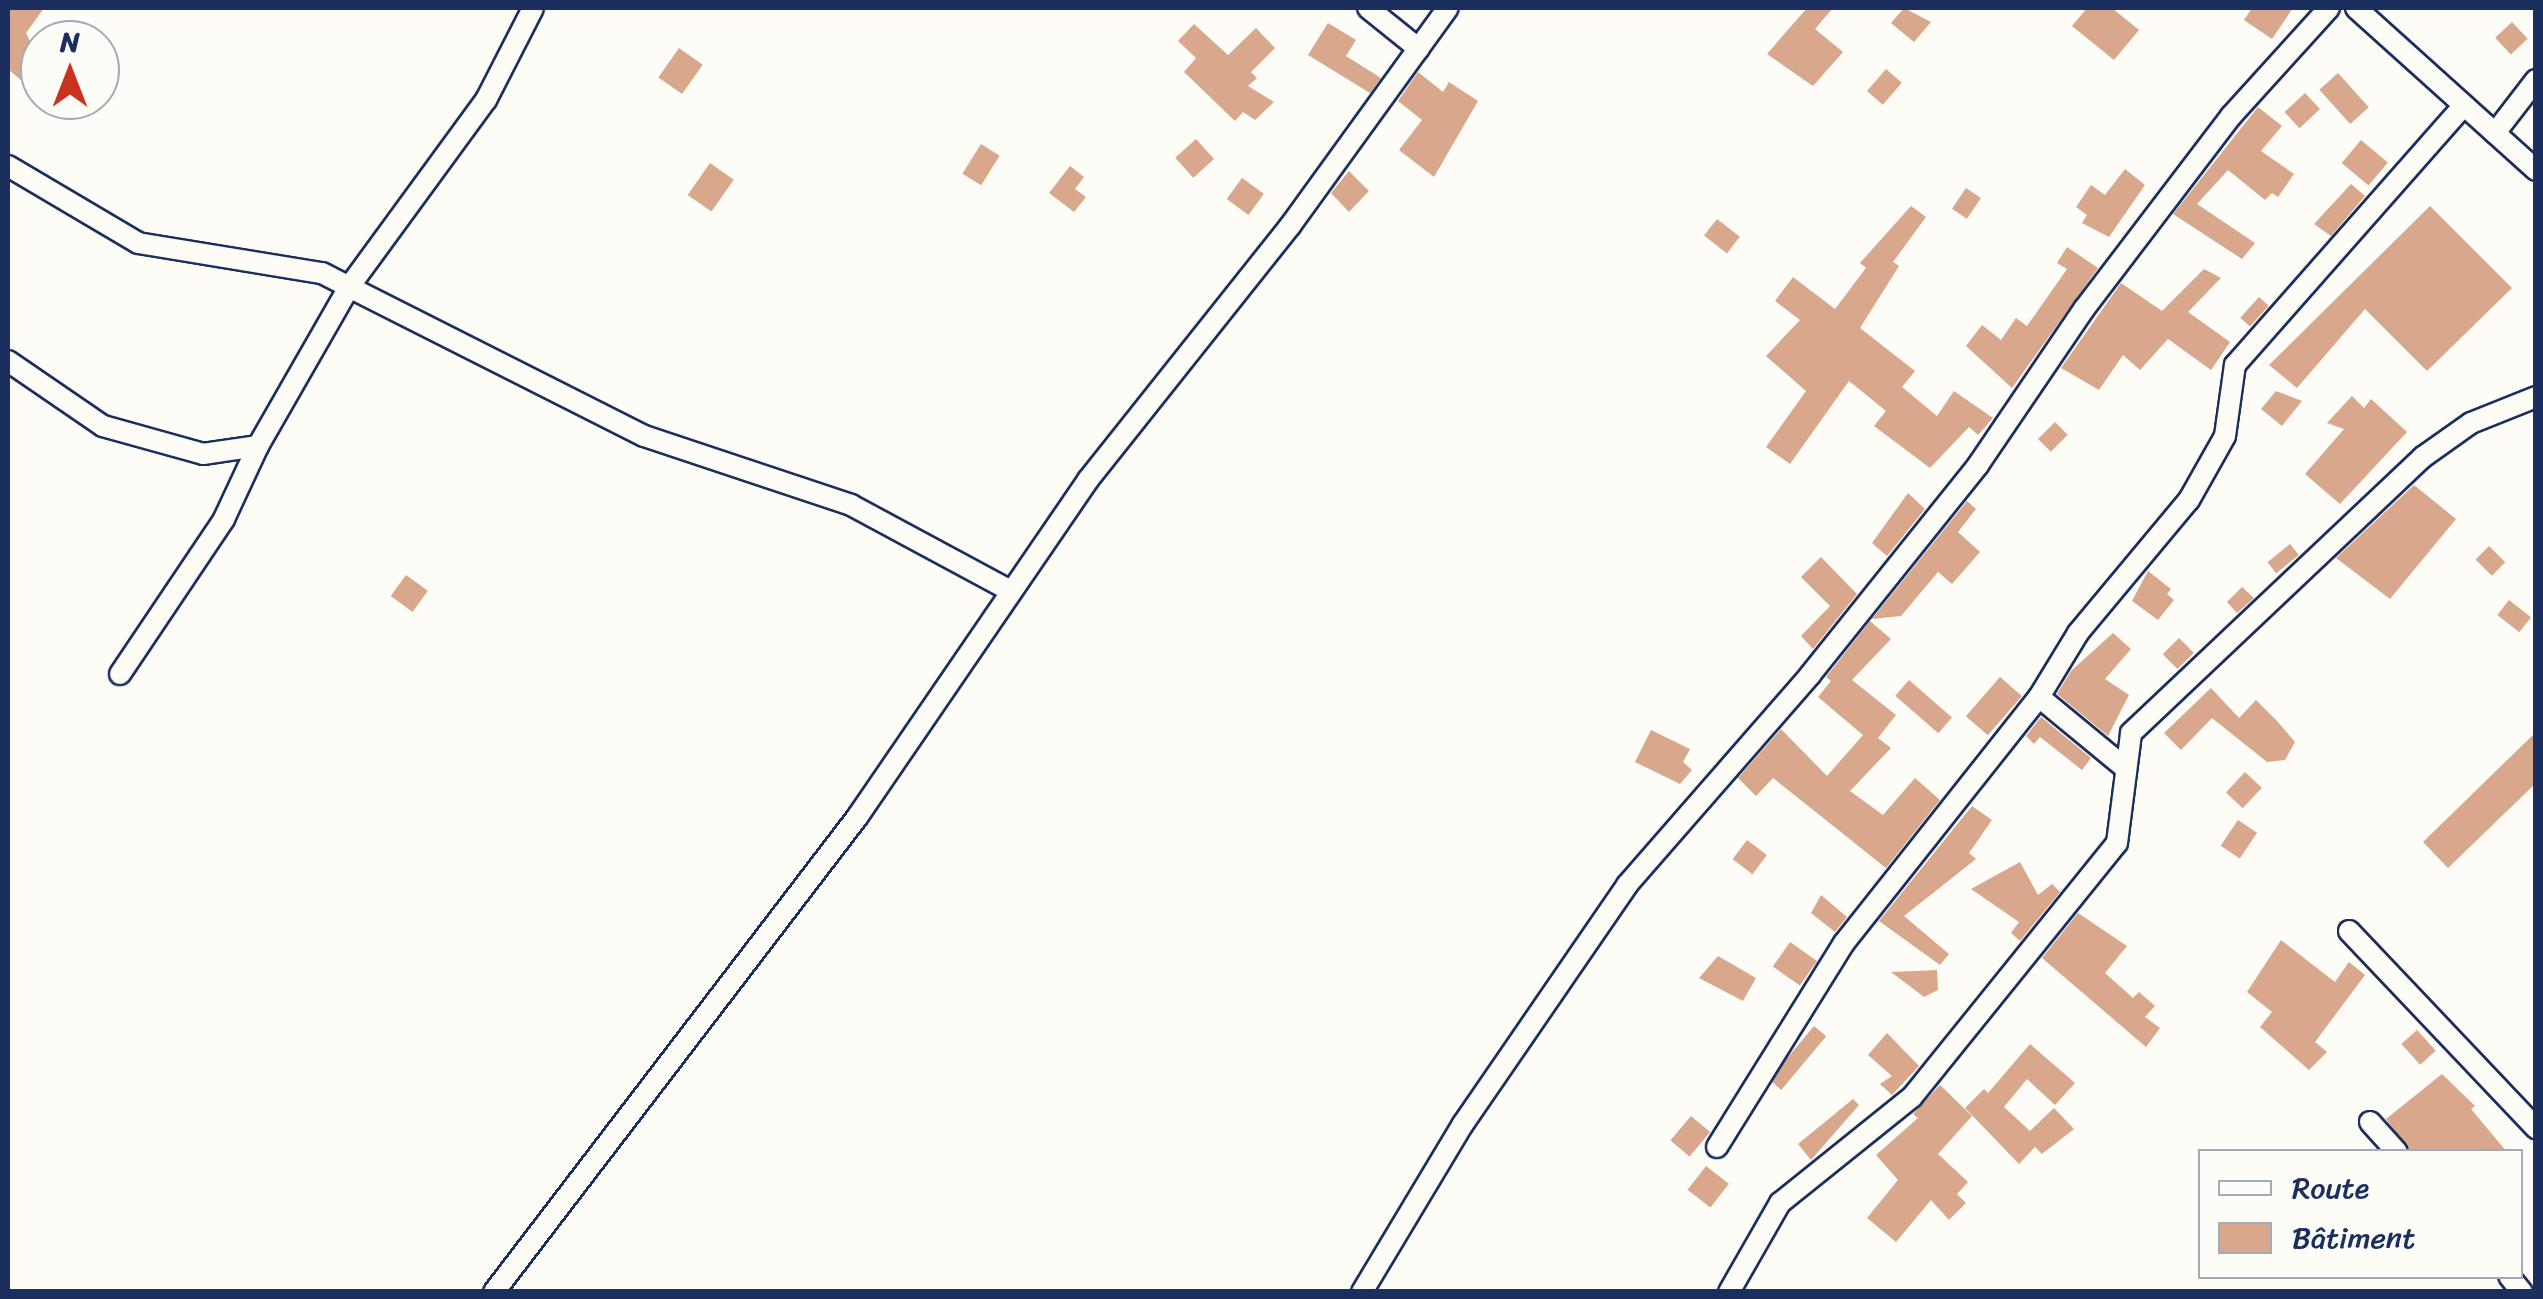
<!DOCTYPE html>
<meta charset="utf-8">
<style>
body{margin:0}
#map{position:relative;width:2543px;height:1299px;overflow:hidden;background:#fdfcf7;font-family:Sriracha,sans-serif}
div>[style]{position:absolute}
.building>*{inset:0;background:#d9a78c;transform-origin:0 0}
.roads{filter:drop-shadow(2px 0 #1b2f5e) drop-shadow(-2px 0 #1b2f5e) drop-shadow(0 2px #1b2f5e) drop-shadow(0 -2px #1b2f5e)}
.street>*{height:20px;margin:-10px;padding:0 10px;transform-origin:10px;border-radius:10px;background:#fdfcf7}
span{translate:-50% -50%;white-space:nowrap;text-align:center;line-height:1.15;-webkit-text-stroke:10px #fdfcf7;paint-order:stroke}
.frame{position:absolute;inset:0;border:10px solid #1b2f5e;pointer-events:none}
.legend{position:absolute;left:2198px;top:1149px;width:325px;height:130px;box-sizing:border-box;background:#fdfcf7;border:2px solid #a3aaba;margin:0;padding:12px 18px;list-style:none;font-size:30px;color:#1b2f5e}
.legend li{display:flex;align-items:center;gap:20px;height:50px}
.legend b{width:50px;border:2px solid #a3aaba}
.north{position:absolute;left:20px;top:20px;width:100px;height:100px;box-sizing:border-box;background:#fdfcf7;border:2px solid #a3aaba;border-radius:50%;rotate:0deg;font-size:28px;font-weight:700;line-height:40px;text-align:center;color:#1b2f5e}
.north::after{content:'';display:block;margin:auto;width:35px;height:45px;background:#c8321e;clip-path:polygon(50% 0,100% 100%,50% 72%,0 100%)}
</style>
<div id="map">
<div class="building">
<i style="clip-path:polygon(8px 8px,44px 8px,26px 33px,40px 61px,23px 82px,8px 69px)"></i>
<i style="clip-path:polygon(1807px 8px,1833px 8px,1815px 29px,1843px 52px,1813px 86px,1767px 54px)"></i>
<i style="clip-path:polygon(1904px 8px,1931px 22px,1914px 42px,1891px 23px)"></i>
<i style="clip-path:polygon(2087px 8px,2112px 8px,2139px 30px,2114px 60px,2072px 26px)"></i>
<i style="clip-path:polygon(2252px 8px,2293px 8px,2272px 39px,2244px 20px)"></i>
<i style="left:2512px;top:22px;width:23px;height:23px;rotate:47deg"></i>
<i style="clip-path:polygon(1328px 23px,1356px 40px,1346px 56px,1381px 78px,1370px 93px,1308px 55px)"></i>
<i style="clip-path:polygon(1194px 24px,1228px 55px,1256px 28px,1275px 48px,1251px 72px,1257px 78px,1248px 86px,1274px 102px,1255px 120px,1243px 112px,1235px 121px,1184px 72px,1196px 58px,1178px 41px)"></i>
<i style="left:679px;top:48px;width:29px;height:36px;rotate:35deg"></i>
<i style="left:1886px;top:69px;width:21px;height:29px;rotate:41deg"></i>
<i style="clip-path:polygon(1418px 72px,1443px 92px,1449px 82px,1478px 101px,1434px 177px,1399px 150px,1422px 120px,1398px 101px)"></i>
<i style="left:2338px;top:73px;width:46px;height:25px;rotate:48deg"></i>
<i style="left:2305px;top:93px;width:22px;height:28px;rotate:47deg"></i>
<i style="clip-path:polygon(2258px 107px,2282px 126px,2261px 151px,2294px 174px,2278px 197px,2272px 193px,2265px 200px,2228px 170px,2197px 204px,2255px 243px,2242px 259px,2173px 214px)"></i>
<i style="left:1196px;top:139px;width:27px;height:28px;rotate:48deg"></i>
<i style="left:2361px;top:140px;width:35px;height:30px;rotate:40deg"></i>
<i style="left:981px;top:144px;width:22px;height:35px;rotate:32deg"></i>
<i style="left:710px;top:163px;width:29px;height:39px;rotate:35deg"></i>
<i style="clip-path:polygon(1070px 166px,1084px 177px,1075px 189px,1086px 197px,1074px 212px,1049px 193px)"></i>
<i style="clip-path:polygon(2125px 169px,2145px 185px,2109px 237px,2082px 223px,2087px 215px,2076px 207px,2091px 185px,2105px 195px)"></i>
<i style="clip-path:polygon(1349px 171px,1369px 191px,1349px 212px,1331px 193px)"></i>
<i style="left:1242px;top:178px;width:27px;height:26px;rotate:36deg"></i>
<i style="clip-path:polygon(2351px 184px,2365px 196px,2331px 236px,2314px 224px)"></i>
<i style="left:1966px;top:188px;width:18px;height:25px;rotate:34deg"></i>
<i style="clip-path:polygon(1911px 206px,1926px 217px,1893px 262px,1899px 266px,1860px 328px,1915px 371px,1902px 387px,1937px 416px,1954px 391px,1993px 418px,1978px 435px,1969px 427px,1930px 468px,1874px 426px,1886px 411px,1849px 381px,1790px 464px,1766px 447px,1806px 391px,1766px 356px,1800px 320px,1775px 301px,1793px 277px,1835px 309px,1866px 268px,1860px 263px)"></i>
<i style="clip-path:polygon(2430px 206px,2512px 288px,2427px 371px,2365px 309px,2297px 388px,2269px 365px)"></i>
<i style="left:1717px;top:219px;width:29px;height:21px;rotate:38deg"></i>
<i style="clip-path:polygon(2067px 247px,2098px 268px,2012px 388px,1966px 346px,1982px 325px,2001px 340px,2016px 318px,2027px 326px,2067px 269px,2057px 263px)"></i>
<i style="clip-path:polygon(2204px 269px,2221px 278px,2188px 312px,2230px 342px,2211px 370px,2168px 339px,2140px 370px,2123px 355px,2099px 390px,2061px 368px,2121px 283px,2162px 311px)"></i>
<i style="left:2259px;top:297px;width:13px;height:28px;rotate:42deg"></i>
<i style="clip-path:polygon(2276px 391px,2302px 401px,2282px 426px,2261px 409px)"></i>
<i style="clip-path:polygon(2352px 396px,2364px 408px,2371px 399px,2407px 432px,2340px 504px,2305px 474px,2344px 429px,2327px 423px)"></i>
<i style="left:2055px;top:422px;width:18px;height:24px;rotate:45deg"></i>
<i style="clip-path:polygon(2414px 485px,2456px 519px,2390px 599px,2336px 558px)"></i>
<i style="clip-path:polygon(1908px 493px,1925px 509px,1887px 556px,1872px 543px)"></i>
<i style="clip-path:polygon(1967px 501px,1976px 509px,1958px 532px,1980px 552px,1952px 584px,1938px 572px,1901px 616px,1872px 619px)"></i>
<i style="left:2290px;top:544px;width:14px;height:29px;rotate:51deg"></i>
<i style="left:2489px;top:546px;width:23px;height:19px;rotate:45deg"></i>
<i style="clip-path:polygon(1821px 557px,1857px 594px,1813px 649px,1801px 636px,1830px 606px,1801px 577px)"></i>
<i style="clip-path:polygon(2148px 571px,2171px 589px,2167px 594px,2174px 600px,2158px 620px,2132px 601px)"></i>
<i style="left:406px;top:575px;width:27px;height:26px;rotate:36deg"></i>
<i style="clip-path:polygon(2242px 587px,2254px 598px,2237px 613px,2227px 602px)"></i>
<i style="left:2509px;top:600px;width:28px;height:19px;rotate:38deg"></i>
<i style="clip-path:polygon(1870px 621px,1891px 639px,1852px 680px,1896px 715px,1878px 738px,1891px 748px,1850px 791px,1883px 815px,1915px 778px,1940px 800px,1886px 868px,1773px 778px,1756px 796px,1738px 778px,1781px 729px,1827px 776px,1863px 735px,1818px 697px,1831px 681px,1826px 677px)"></i>
<i style="clip-path:polygon(2113px 633px,2131px 649px,2105px 679px,2129px 695px,2108px 736px,2057px 694px,2071px 671px)"></i>
<i style="left:2179px;top:638px;width:21px;height:23px;rotate:45deg"></i>
<i style="left:2000px;top:677px;width:29px;height:52px;rotate:41deg"></i>
<i style="left:1909px;top:680px;width:57px;height:21px;rotate:41deg"></i>
<i style="clip-path:polygon(2211px 688px,2239px 718px,2256px 700px,2277px 721px,2295px 742px,2285px 760px,2267px 762px,2212px 718px,2181px 750px,2164px 733px)"></i>
<i style="clip-path:polygon(2041px 717px,2091px 758px,2082px 770px,2040px 737px,2034px 744px,2026px 736px)"></i>
<i style="clip-path:polygon(1651px 730px,1690px 749px,1683px 762px,1692px 770px,1680px 784px,1635px 762px)"></i>
<i style="clip-path:polygon(2536px 732px,2536px 783px,2448px 868px,2423px 842px)"></i>
<i style="left:2245px;top:772px;width:23px;height:28px;rotate:43deg"></i>
<i style="clip-path:polygon(1972px 806px,1992px 820px,1969px 853px,1976px 859px,1904px 916px,1949px 954px,1940px 965px,1879px 921px)"></i>
<i style="left:2238px;top:820px;width:23px;height:31px;rotate:34deg"></i>
<i style="left:1747px;top:840px;width:25px;height:24px;rotate:37deg"></i>
<i style="clip-path:polygon(2020px 862px,2038px 895px,2052px 884px,2060px 892px,2020px 941px,2011px 933px,2019px 922px,1971px 889px)"></i>
<i style="clip-path:polygon(1821px 895px,1847px 917px,1835px 932px,1811px 913px)"></i>
<i style="clip-path:polygon(2078px 913px,2127px 946px,2105px 973px,2133px 998px,2139px 992px,2155px 1006px,2145px 1017px,2160px 1028px,2146px 1047px,2042px 958px)"></i>
<i style="clip-path:polygon(2281px 940px,2335px 982px,2349px 962px,2365px 975px,2315px 1042px,2327px 1052px,2309px 1070px,2260px 1027px,2272px 1012px,2247px 992px)"></i>
<i style="left:1790px;top:942px;width:33px;height:30px;rotate:35deg"></i>
<i style="clip-path:polygon(1718px 956px,1756px 978px,1743px 1001px,1699px 978px)"></i>
<i style="clip-path:polygon(1937px 970px,1938px 990px,1924px 997px,1891px 972px)"></i>
<i style="left:1814px;top:1026px;width:16px;height:70px;rotate:40deg"></i>
<i style="left:2417px;top:1030px;width:28px;height:21px;rotate:48deg"></i>
<i style="clip-path:polygon(1887px 1033px,1919px 1066px,1892px 1095px,1880px 1084px,1892px 1076px,1868px 1055px)"></i>
<i style="clip-path:polygon(2030px 1044px,2075px 1083px,2055px 1105px,2027px 1079px,2004px 1107px,2030px 1131px,2054px 1108px,2074px 1129px,2042px 1154px,2035px 1147px,2019px 1164px,1965px 1108px,1984px 1089px,1988px 1093px)"></i>
<i style="clip-path:polygon(2442px 1074px,2475px 1106px,2471px 1109px,2507px 1152px,2410px 1152px,2386px 1119px)"></i>
<i style="clip-path:polygon(1940px 1085px,1972px 1116px,1938px 1154px,1968px 1182px,1957px 1194px,1966px 1203px,1949px 1220px,1931px 1200px,1896px 1242px,1867px 1218px,1898px 1180px,1876px 1155px,1918px 1118px,1913px 1114px)"></i>
<i style="clip-path:polygon(1853px 1099px,1859px 1105px,1811px 1160px,1798px 1144px)"></i>
<i style="left:1691px;top:1116px;width:25px;height:32px;rotate:40deg"></i>
<i style="left:1706px;top:1166px;width:29px;height:30px;rotate:38deg"></i>
</div>
<div class="roads">
<div class="street">
<i style="left:1368px;top:8px;width:65px;rotate:38.8deg"></i>
<i style="left:2356px;top:8px;width:242px;rotate:42deg"></i>
<i style="left:2495px;top:133px;width:67px;rotate:-52.3deg"></i>
<i style="left:8px;top:166px;width:151px;rotate:30.6deg"></i>
<i style="left:138px;top:243px;width:186px;rotate:9.3deg"></i>
<i style="left:322px;top:273px;width:30px;rotate:27deg"></i>
<i style="left:349px;top:287px;width:232px;rotate:-53.8deg"></i>
<i style="left:486px;top:100px;width:103px;rotate:-62.9deg"></i>
<i style="left:8px;top:361px;width:115px;rotate:34.4deg"></i>
<i style="left:103px;top:426px;width:104px;rotate:15.6deg"></i>
<i style="left:203px;top:454px;width:56px;rotate:-8.3deg"></i>
<i style="left:258px;top:446px;width:183px;rotate:-60.2deg"></i>
<i style="left:349px;top:287px;width:330px;rotate:26.8deg"></i>
<i style="left:644px;top:436px;width:218px;rotate:18.4deg"></i>
<i style="left:851px;top:505px;width:182px;rotate:28.3deg"></i>
<i style="left:120px;top:674px;width:187px;rotate:-56.1deg"></i>
<i style="left:224px;top:519px;width:81px;rotate:-65deg"></i>
<i style="left:2124px;top:767px;width:110px;rotate:-140.5deg"></i>
<i style="left:2039px;top:697px;width:75px;rotate:-58.6deg"></i>
<i style="left:2078px;top:633px;width:173px;rotate:-50.2deg"></i>
<i style="left:2189px;top:500px;width:73px;rotate:-60.6deg"></i>
<i style="left:2225px;top:436px;width:72px;rotate:-82deg"></i>
<i style="left:2235px;top:365px;width:346px;rotate:-48.6deg"></i>
<i style="left:2349px;top:931px;width:272px;rotate:46.5deg"></i>
<i style="left:2370px;top:1122px;width:40px;rotate:48deg"></i>
<i style="left:1717px;top:1147px;width:240px;rotate:-58.1deg"></i>
<i style="left:1844px;top:943px;width:314px;rotate:-51.6deg"></i>
<i style="left:2509px;top:1276px;width:21px;rotate:51deg"></i>
<i style="left:494px;top:1292px;width:599px;rotate:-52.59deg"></i>
<i style="left:858px;top:816px;width:407px;rotate:-55.6deg"></i>
<i style="left:1088px;top:480px;width:325px;rotate:-51.5deg"></i>
<i style="left:1290px;top:226px;width:269px;rotate:-54.1deg"></i>
<i style="left:1362px;top:1292px;width:196px;rotate:-59deg"></i>
<i style="left:1463px;top:1124px;width:290px;rotate:-55.5deg"></i>
<i style="left:1627px;top:885px;width:279px;rotate:-48.9deg"></i>
<i style="left:1810px;top:675px;width:269px;rotate:-51.3deg"></i>
<i style="left:1978px;top:465px;width:189px;rotate:-55.8deg"></i>
<i style="left:2084px;top:309px;width:243px;rotate:-52.7deg"></i>
<i style="left:2231px;top:116px;width:146px;rotate:-47.8deg"></i>
<i style="left:1729px;top:1292px;width:103px;rotate:-60.2deg"></i>
<i style="left:1780px;top:1203px;width:169px;rotate:-38.8deg"></i>
<i style="left:1912px;top:1097px;width:326px;rotate:-51.1deg"></i>
<i style="left:2117px;top:843px;width:111px;rotate:-82.7deg"></i>
<i style="left:2131px;top:733px;width:402px;rotate:-43.4deg"></i>
<i style="left:2423px;top:457px;width:59px;rotate:-35.3deg"></i>
<i style="left:2471px;top:423px;width:70px;rotate:-21.8deg"></i>
</div>
</div>
<div class="frame"></div>
<ul class="legend">
<li><b style="height:12px;background:#fdfcf7"></b>Route</li>
<li><b style="height:28px;background:#d9a78c"></b>Bâtiment</li>
</ul>
<div class="north">N</div>
</div>
